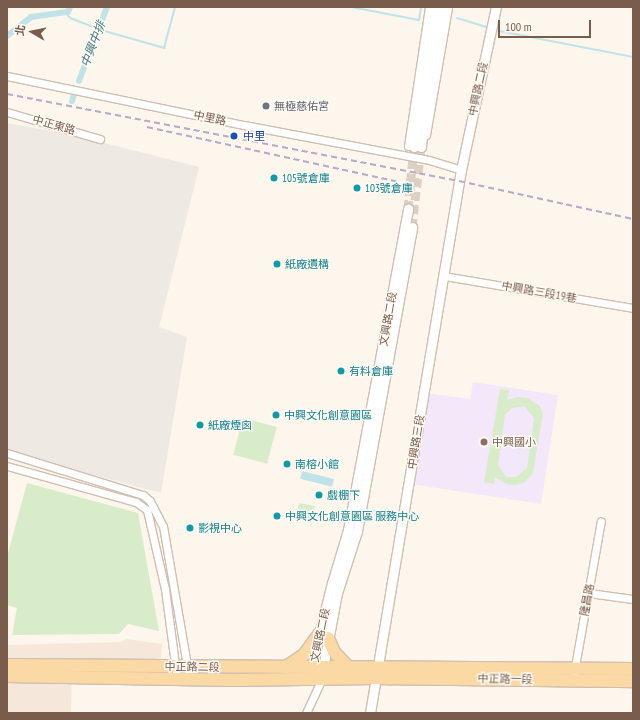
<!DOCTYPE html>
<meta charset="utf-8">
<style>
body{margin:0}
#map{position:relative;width:640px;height:720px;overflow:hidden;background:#fdf6ec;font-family:"PT Sans Narrow","Noto Sans TC",sans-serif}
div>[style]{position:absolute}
.residential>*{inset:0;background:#f5e8da}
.industrial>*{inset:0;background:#efe9e4}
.education>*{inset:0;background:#f3e8fa}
.green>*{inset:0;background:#d8ecc9;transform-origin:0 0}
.water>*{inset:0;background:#bfe3e8;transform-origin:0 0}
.stream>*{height:2px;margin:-1px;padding:0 1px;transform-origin:1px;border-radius:1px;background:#bfe3e8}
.canal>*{height:6px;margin:-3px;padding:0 3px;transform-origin:3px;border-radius:3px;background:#bfe3e8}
.tertiary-tunnel>*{height:9px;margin-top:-4.5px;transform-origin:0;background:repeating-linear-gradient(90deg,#dcd0c4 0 9px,transparent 0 13.5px)}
.roads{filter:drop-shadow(1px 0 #d1beb0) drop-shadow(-1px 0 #d1beb0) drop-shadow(0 1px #d1beb0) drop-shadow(0 -1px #d1beb0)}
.minor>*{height:7px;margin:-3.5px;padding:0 3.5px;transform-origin:3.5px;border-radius:3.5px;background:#fff}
.tertiary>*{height:9px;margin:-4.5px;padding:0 4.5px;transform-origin:4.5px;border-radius:4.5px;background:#fff}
.primary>*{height:12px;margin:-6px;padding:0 6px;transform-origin:6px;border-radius:6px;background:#fbd9a5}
.rail>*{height:2px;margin-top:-1px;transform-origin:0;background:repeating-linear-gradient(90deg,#b9a8c9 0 6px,transparent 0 10px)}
.dots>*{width:11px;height:11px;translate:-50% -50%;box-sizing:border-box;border:2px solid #fffaf3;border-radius:50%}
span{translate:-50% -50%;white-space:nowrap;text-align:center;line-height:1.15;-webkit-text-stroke:3px #fffaf3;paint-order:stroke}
.street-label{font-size:11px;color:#7a5c4d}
.worship-label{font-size:11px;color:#5b616d}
.left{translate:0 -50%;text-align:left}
.transit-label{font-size:11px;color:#164399}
.culture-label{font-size:11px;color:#0d838f}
.education-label{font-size:11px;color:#785e54}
.water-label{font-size:12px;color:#437c86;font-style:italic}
.frame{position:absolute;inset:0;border:8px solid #7a5c4d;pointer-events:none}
.north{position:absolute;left:12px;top:12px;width:40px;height:40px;-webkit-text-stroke:3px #fffaf3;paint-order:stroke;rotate:279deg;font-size:11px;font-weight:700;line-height:16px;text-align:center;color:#7a5c4d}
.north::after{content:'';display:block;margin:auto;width:14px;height:18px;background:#7a5c4d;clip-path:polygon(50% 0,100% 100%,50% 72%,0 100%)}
.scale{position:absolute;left:498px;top:20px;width:93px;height:18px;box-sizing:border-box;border:2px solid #7a5c4d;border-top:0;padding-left:5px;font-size:12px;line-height:14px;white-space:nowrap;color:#7a5c4d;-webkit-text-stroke:3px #fffaf3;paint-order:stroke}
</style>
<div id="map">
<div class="residential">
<i style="clip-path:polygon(127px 639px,162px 644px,161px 660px,72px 662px,71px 713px,7px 713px,7px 645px,121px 642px)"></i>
</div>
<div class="industrial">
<i style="clip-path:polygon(7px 123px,73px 135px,199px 167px,159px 327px,187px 337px,161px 493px,7px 452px)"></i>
</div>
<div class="education">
<i style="clip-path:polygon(473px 382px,558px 395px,541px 504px,411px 484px,425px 393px,470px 399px)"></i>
</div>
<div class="green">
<i style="clip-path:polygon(evenodd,500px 389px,509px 390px,507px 400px,517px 397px,527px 398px,540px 406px,543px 413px,533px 473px,524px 483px,515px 485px,506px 484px,495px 477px,494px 484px,484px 482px,500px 389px,524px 406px,534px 418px,527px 468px,516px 477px,506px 477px,498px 465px,505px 415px,512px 408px,524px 406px)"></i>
<i style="left:243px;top:418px;width:35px;height:38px;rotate:15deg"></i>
<i style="clip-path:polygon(27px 483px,138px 513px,159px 631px,128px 624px,119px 634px,12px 635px,17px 608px,7px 605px,7px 557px)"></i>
<i style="left:299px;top:503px;width:16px;height:16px;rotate:11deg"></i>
</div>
<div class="water">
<i style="left:302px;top:471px;width:33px;height:8px;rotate:14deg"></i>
</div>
<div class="stream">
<i style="left:351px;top:7px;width:69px;rotate:10.8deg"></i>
<i style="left:419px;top:20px;width:13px;rotate:-81deg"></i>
<i style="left:65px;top:12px;width:8px;rotate:50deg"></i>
<i style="left:70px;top:18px;width:33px;rotate:21deg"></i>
<i style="left:101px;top:30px;width:66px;rotate:15.9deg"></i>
<i style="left:164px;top:48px;width:42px;rotate:-75deg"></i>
<i style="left:457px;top:18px;width:34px;rotate:17deg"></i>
<i style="left:494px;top:30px;width:142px;rotate:11deg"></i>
</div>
<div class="canal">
<i style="left:7px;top:36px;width:31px;rotate:-38deg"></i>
<i style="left:31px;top:17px;width:37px;rotate:-8deg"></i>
<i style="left:68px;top:12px;width:5px;rotate:-68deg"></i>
<i style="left:79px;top:81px;width:79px;rotate:-69.3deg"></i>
<i style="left:72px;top:101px;width:7px;rotate:-74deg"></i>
</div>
<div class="tertiary-tunnel">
<i style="left:408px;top:209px;width:62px;rotate:-84.5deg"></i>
<i style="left:412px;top:227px;width:81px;rotate:-83.6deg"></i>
</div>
<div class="roads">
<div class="minor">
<i style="left:7px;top:76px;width:242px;rotate:11.7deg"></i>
<i style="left:244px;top:125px;width:188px;rotate:10.7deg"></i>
<i style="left:429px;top:160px;width:34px;rotate:17deg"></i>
<i style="left:7px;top:112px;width:97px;rotate:16.2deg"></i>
<i style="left:426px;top:135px;width:130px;rotate:-80.2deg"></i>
<i style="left:408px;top:146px;width:141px;rotate:-81.4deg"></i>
<i style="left:444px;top:276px;width:192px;rotate:9.6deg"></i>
<i style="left:7px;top:453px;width:142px;rotate:17.2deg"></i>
<i style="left:143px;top:495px;width:9px;rotate:41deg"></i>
<i style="left:150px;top:501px;width:28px;rotate:63deg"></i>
<i style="left:163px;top:526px;width:146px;rotate:80.2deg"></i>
<i style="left:7px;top:466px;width:134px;rotate:15.6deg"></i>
<i style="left:136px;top:502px;width:14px;rotate:36deg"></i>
<i style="left:147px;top:510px;width:81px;rotate:77.2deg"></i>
<i style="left:165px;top:589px;width:91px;rotate:82.4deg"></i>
<i style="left:589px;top:593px;width:44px;rotate:7.8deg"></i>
<i style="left:574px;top:672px;width:153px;rotate:-79.9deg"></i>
<i style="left:306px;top:713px;width:38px;rotate:-65deg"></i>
</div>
<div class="tertiary">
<i style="left:414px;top:147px;width:142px;rotate:-81.5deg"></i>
<i style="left:421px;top:147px;width:45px;rotate:-84.9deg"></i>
<i style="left:425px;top:102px;width:97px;rotate:-79.3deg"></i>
<i style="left:316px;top:672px;width:6px;rotate:-121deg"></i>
<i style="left:313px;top:667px;width:16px;rotate:-83deg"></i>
<i style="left:315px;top:651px;width:70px;rotate:-76deg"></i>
<i style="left:332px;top:583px;width:55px;rotate:-73.2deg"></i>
<i style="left:348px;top:530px;width:327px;rotate:-79.4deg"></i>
<i style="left:322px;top:673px;width:81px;rotate:-79.4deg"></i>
<i style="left:337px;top:593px;width:65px;rotate:-72.1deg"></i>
<i style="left:357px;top:531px;width:309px;rotate:-79.7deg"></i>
<i style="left:370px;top:713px;width:551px;rotate:-80.49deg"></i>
<i style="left:461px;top:170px;width:167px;rotate:-77.9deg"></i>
</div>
<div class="primary">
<i style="left:328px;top:638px;width:15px;rotate:67deg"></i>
<i style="left:334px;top:652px;width:22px;rotate:47deg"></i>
<i style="left:7px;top:665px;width:626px;rotate:0.37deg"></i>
<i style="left:286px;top:667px;width:22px;rotate:-34deg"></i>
<i style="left:304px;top:655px;width:26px;rotate:-54deg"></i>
<i style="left:7px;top:676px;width:224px;rotate:1deg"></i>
<i style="left:231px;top:680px;width:145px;rotate:-0.8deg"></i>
<i style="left:376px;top:678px;width:257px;rotate:0.7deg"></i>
</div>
</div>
<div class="rail">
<i style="left:7px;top:94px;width:460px;rotate:10.9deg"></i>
<i style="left:459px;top:181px;width:178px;rotate:12.3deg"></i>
<i style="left:147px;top:127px;width:258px;rotate:12.3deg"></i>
</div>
<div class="dots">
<i style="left:266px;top:106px;background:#6b7280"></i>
<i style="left:234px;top:136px;background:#1a4fb4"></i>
<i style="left:274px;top:178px;background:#0f9aa8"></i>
<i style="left:357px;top:188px;background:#0f9aa8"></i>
<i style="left:277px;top:264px;background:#0f9aa8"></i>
<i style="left:341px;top:371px;background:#0f9aa8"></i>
<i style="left:276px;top:415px;background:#0f9aa8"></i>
<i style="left:200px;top:425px;background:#0f9aa8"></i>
<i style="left:484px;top:442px;background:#8d6e63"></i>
<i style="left:287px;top:464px;background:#0f9aa8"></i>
<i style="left:319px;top:495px;background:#0f9aa8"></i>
<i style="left:277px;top:516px;background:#0f9aa8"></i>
<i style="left:190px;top:528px;background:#0f9aa8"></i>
</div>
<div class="street-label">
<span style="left:478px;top:89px;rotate:-78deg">中興路二段</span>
<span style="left:210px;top:118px;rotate:12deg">中里路</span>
<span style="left:54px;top:125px;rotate:16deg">中正東路</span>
<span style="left:539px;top:292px;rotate:10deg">中興路三段19巷</span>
<span style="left:388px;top:319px;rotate:-80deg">文興路二段</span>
<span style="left:416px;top:442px;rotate:-81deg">中興路三段</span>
<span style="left:587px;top:600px;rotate:-79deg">隆昌路</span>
<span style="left:320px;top:635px;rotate:-78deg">文興路二段</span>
<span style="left:192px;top:667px;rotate:1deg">中正路二段</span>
<span style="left:505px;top:679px;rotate:1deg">中正路一段</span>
</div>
<div class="worship-label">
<span class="left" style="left:274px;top:106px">無極慈佑宮</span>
</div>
<div class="transit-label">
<span class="left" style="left:243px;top:136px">中里</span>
</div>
<div class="culture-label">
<span class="left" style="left:282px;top:178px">105號倉庫</span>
<span class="left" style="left:365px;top:188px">103號倉庫</span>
<span class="left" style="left:285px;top:264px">紙廠遺構</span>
<span class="left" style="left:349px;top:371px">有料倉庫</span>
<span class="left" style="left:284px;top:415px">中興文化創意園區</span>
<span class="left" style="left:208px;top:425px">紙廠煙囪</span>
<span class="left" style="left:295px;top:464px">南榕小館</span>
<span class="left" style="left:327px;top:495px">戲棚下</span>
<span class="left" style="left:285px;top:516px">中興文化創意園區 服務中心</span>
<span class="left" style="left:198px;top:528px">影視中心</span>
</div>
<div class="education-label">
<span class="left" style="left:492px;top:442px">中興國小</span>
</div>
<div class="water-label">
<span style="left:93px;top:44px;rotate:-69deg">中興中排</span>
</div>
<div class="frame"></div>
<div class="north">北</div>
<div class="scale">100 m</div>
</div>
